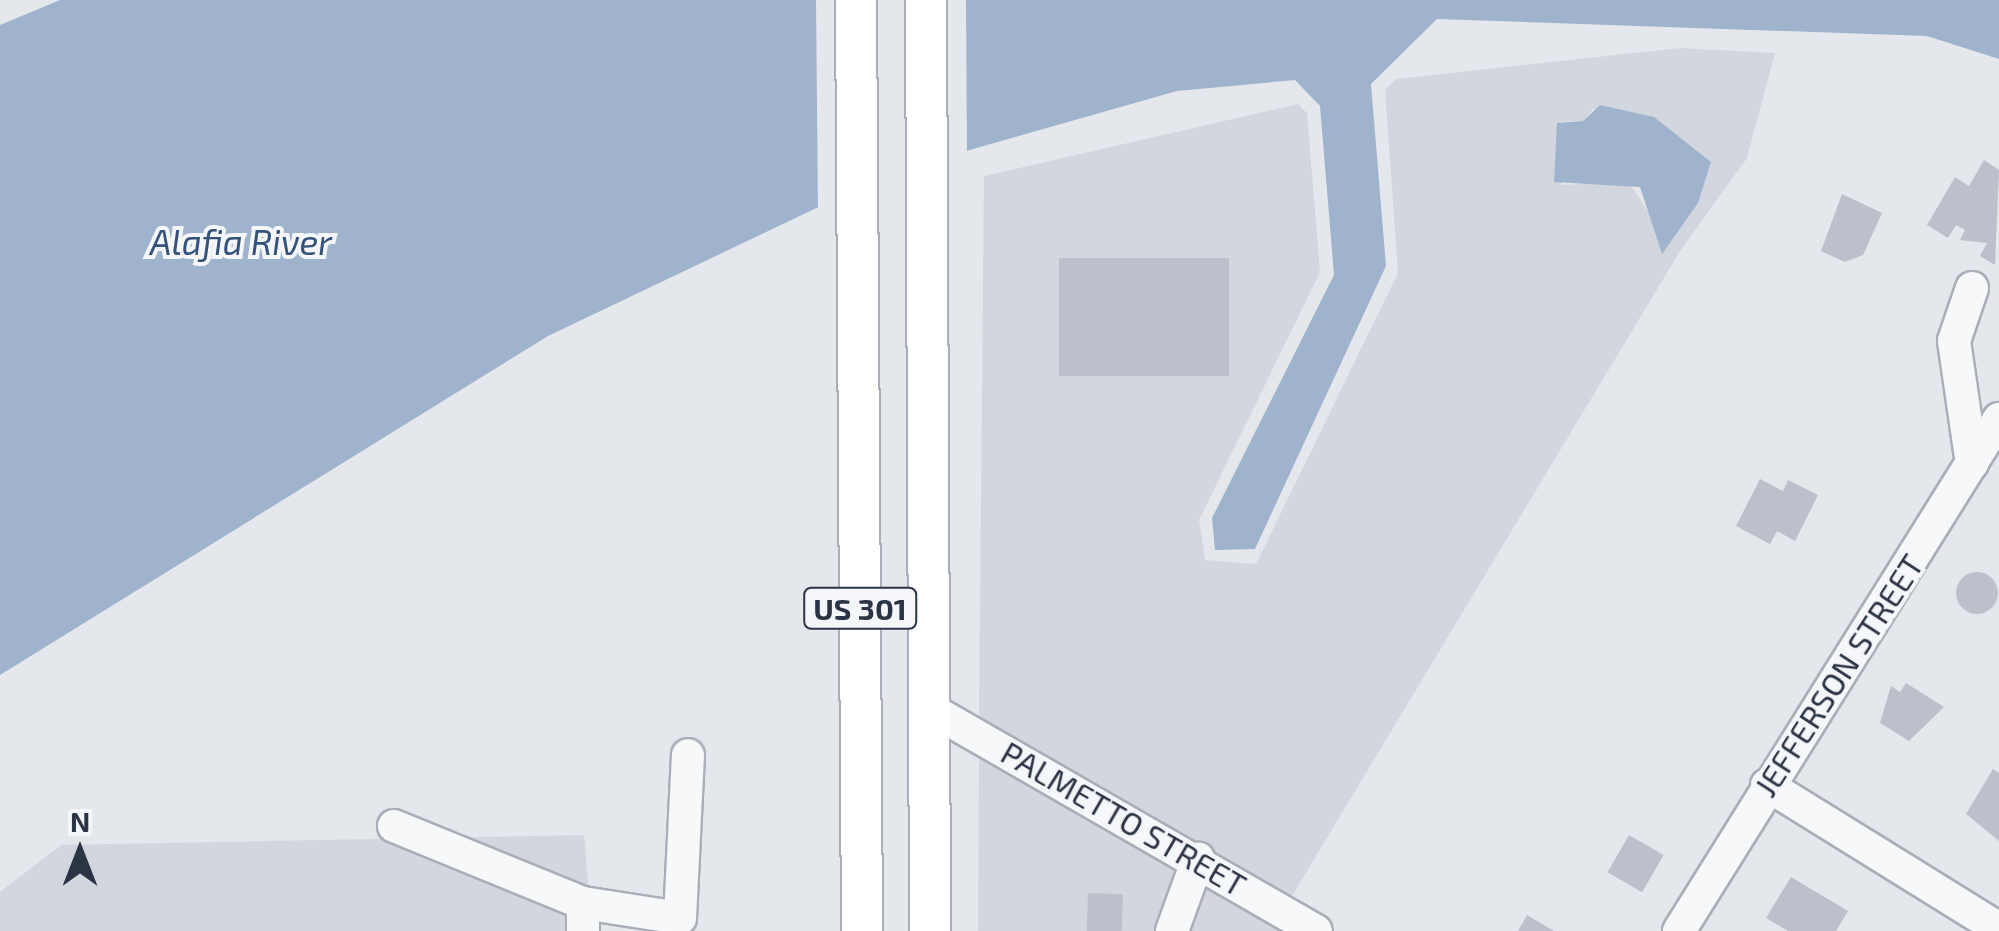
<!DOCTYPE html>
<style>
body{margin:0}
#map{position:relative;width:1999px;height:931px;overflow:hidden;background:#e4e7ec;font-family:"Exo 2",sans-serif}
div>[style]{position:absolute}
.built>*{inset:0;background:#d2d6de}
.water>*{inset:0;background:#9fb4cc}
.pier>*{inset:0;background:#e4e7ec}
.building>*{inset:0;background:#bbc0ca;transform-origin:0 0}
.round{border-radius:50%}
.roads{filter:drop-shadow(2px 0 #a9aeb7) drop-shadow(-2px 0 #a9aeb7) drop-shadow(0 2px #a9aeb7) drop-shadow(0 -2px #a9aeb7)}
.minor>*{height:32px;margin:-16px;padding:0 16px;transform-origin:16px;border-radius:16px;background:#f7f8fa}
.major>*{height:40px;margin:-20px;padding:0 20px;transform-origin:20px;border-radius:20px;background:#fff}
span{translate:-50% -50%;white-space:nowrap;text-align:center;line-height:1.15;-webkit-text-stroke:8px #f4f6f9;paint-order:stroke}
.shield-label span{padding:2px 8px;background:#f4f6f9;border:2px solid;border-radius:8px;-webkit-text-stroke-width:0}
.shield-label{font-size:30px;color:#2b3445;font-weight:700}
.street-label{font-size:32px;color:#2b3445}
.water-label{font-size:35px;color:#34527a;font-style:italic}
.north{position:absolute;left:30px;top:801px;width:100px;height:100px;-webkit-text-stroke:8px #f4f6f9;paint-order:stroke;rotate:0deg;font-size:28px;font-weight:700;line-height:40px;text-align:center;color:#2b3445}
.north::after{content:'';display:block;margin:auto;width:35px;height:45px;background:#2b3445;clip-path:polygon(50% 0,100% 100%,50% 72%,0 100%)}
</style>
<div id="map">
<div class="built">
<i style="clip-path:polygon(evenodd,1680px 48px,1775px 53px,1747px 158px,1680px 251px,1292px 896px,979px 716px,984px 176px,1298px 104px,1307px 113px,1320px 272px,1199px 520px,1205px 560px,1256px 564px,1398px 273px,1385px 90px,1396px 79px,1680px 48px,1593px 109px,1625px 111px,1698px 203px,1655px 223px,1629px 182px,1562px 185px,1560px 122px,1583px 121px,1593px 109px)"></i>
<i style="clip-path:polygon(979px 754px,1284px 931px,978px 931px)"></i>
<i style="clip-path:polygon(584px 835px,592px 931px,0 931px,0 892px,61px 845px)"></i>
</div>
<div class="water">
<i style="clip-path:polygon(60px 0,1999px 0,1999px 59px,1927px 36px,1437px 19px,1371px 84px,1386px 266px,1255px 549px,1215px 550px,1212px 518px,1334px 275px,1320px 106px,1295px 80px,1177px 91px,892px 172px,548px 336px,0 675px,0 25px)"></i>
<i style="clip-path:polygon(1600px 105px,1654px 117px,1711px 162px,1698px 203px,1662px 254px,1640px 187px,1554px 182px,1557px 123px,1583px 121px)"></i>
</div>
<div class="pier">
<i style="clip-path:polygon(816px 0,966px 0,967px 156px,818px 213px)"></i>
</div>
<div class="building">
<i style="clip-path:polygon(1984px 160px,1999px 170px,1995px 265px,1980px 256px,1987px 243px,1960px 240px,1965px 230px,1956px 225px,1948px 238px,1927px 225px,1955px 177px,1969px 186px)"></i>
<i style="clip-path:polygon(1842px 194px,1882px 213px,1863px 255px,1845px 262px,1821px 251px)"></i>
<i style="left:1229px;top:258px;width:118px;height:170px;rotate:90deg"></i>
<i style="clip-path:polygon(1760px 479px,1783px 491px,1788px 480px,1818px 495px,1795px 541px,1777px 531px,1770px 544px,1736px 526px)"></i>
<i class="round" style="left:1956px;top:572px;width:42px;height:42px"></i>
<i style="clip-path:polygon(1906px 683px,1944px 707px,1909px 741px,1880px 723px,1891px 686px,1900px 692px)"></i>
<i style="clip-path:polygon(1993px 769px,1999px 773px,1999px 841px,1966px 814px)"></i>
<i style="left:1629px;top:835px;width:40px;height:43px;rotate:30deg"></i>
<i style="clip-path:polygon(1791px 877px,1848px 911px,1836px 931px,1788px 931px,1766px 918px)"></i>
<i style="left:1088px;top:893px;width:35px;height:38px;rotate:2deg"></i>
<i style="clip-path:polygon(1527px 915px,1554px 931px,1518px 931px)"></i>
</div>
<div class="roads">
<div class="minor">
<i style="left:1972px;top:288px;width:56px;rotate:108.8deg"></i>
<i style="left:1954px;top:341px;width:124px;rotate:81.7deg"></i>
<i style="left:930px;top:709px;width:445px;rotate:29.9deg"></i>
<i style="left:1767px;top:785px;width:273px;rotate:31.8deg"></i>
<i style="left:394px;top:826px;width:204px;rotate:22.2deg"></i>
<i style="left:583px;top:903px;width:28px;rotate:90deg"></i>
<i style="left:583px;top:903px;width:98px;rotate:8.8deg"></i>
<i style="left:680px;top:918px;width:163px;rotate:-87.2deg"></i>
<i style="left:1172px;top:931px;width:77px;rotate:-70.1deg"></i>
<i style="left:1679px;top:931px;width:604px;rotate:-57.99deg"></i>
</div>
<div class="major">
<i style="left:856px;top:0;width:931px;rotate:89.63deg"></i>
<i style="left:926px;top:0;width:931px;rotate:89.75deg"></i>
</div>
</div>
<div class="shield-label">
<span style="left:860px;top:608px">US 301</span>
</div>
<div class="street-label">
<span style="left:1838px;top:675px;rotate:-57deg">JEFFERSON STREET</span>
<span style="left:1124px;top:818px;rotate:30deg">PALMETTO STREET</span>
</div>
<div class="water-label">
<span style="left:241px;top:241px">Alafia River</span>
</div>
<div class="north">N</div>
</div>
